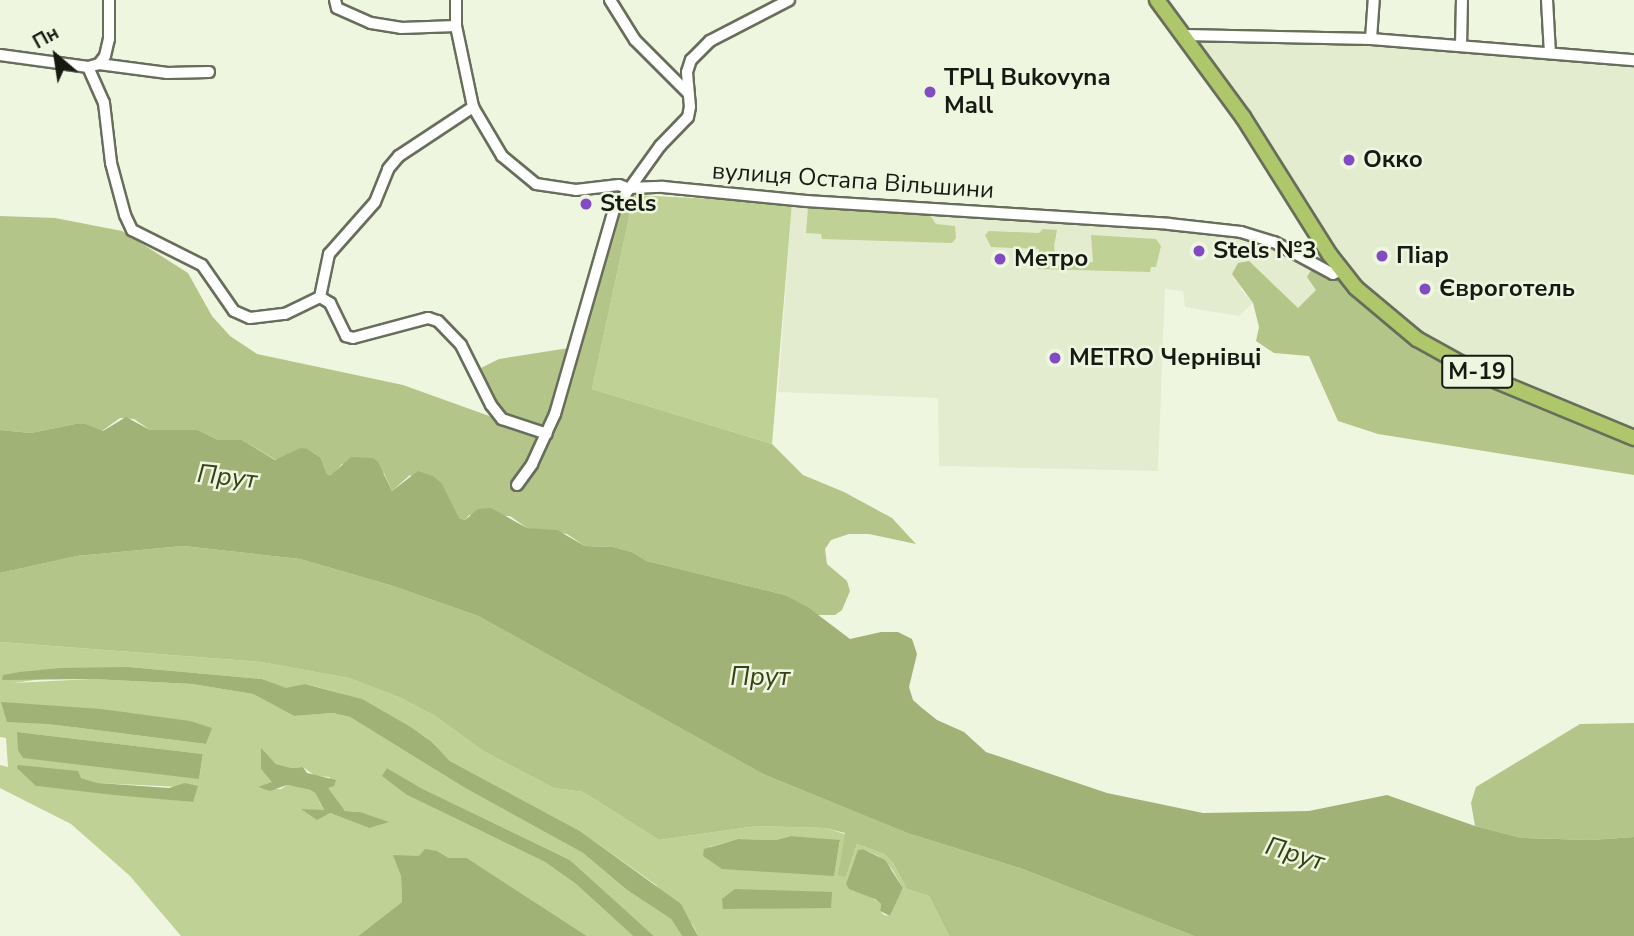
<!DOCTYPE html>
<meta charset="utf-8">
<style>
body{margin:0}
#map{position:relative;width:1634px;height:936px;overflow:hidden;background:#eff6e0;font-family:"Nunito Sans",sans-serif}
div>[style]{position:absolute}
.built>*{inset:0;background:#e3eccf}
.green>*{inset:0;background:#bfd195}
.forest>*{inset:0;background:#b3c588}
.water>*{inset:0;background:#a1b277}
.roads{filter:drop-shadow(2px 0 #686e5b) drop-shadow(-2px 0 #686e5b) drop-shadow(0 2px #686e5b) drop-shadow(0 -2px #686e5b)}
.minor>*{height:10px;margin:-5px;padding:0 5px;transform-origin:5px;border-radius:5px;background:#fff}
.highway>*{height:14px;margin:-7px;padding:0 7px;transform-origin:7px;border-radius:7px;background:#aec76b}
.dots>*{width:19px;height:19px;translate:-50% -50%;box-sizing:border-box;border:4px solid #eff6e0;border-radius:50%}
span{translate:-50% -50%;white-space:nowrap;text-align:center;line-height:1.15;-webkit-text-stroke:5px #eff6e0;paint-order:stroke}
.shield-label span{padding:2px 5px;background:#eff6e0;border:2px solid;border-radius:5px;-webkit-text-stroke-width:0}
.shield-label{font-size:23px;color:#171a12;font-weight:700}
.poi-label{font-size:24px;color:#171a12;font-weight:700}
.left{translate:0 -50%;text-align:left}
.street-label{font-size:24px;color:#171a12}
.water-label{font-size:26px;color:#364114;font-style:italic}
.north{position:absolute;left:21px;top:21px;width:70px;height:70px;-webkit-text-stroke:5px #eff6e0;paint-order:stroke;rotate:331deg;font-size:19px;font-weight:700;line-height:28px;text-align:center;color:#171a12}
.north::after{content:'';display:block;margin:auto;width:24px;height:32px;background:#171a12;clip-path:polygon(50% 0,100% 100%,50% 72%,0 100%)}
</style>
<div id="map">
<div class="built">
<i style="clip-path:polygon(1180px 34px,1369px 38px,1634px 59px,1634px 443px,1454px 364px,1355px 288px)"></i>
<i style="clip-path:polygon(792px 203px,1169px 224px,1274px 243px,1314px 265px,1316px 290px,1298px 308px,1239px 287px,1253px 303px,1239px 316px,1185px 307px,1183px 291px,1165px 289px,1158px 471px,939px 466px,938px 398px,778px 392px)"></i>
</div>
<div class="green">
<i style="clip-path:polygon(634px 195px,792px 203px,772px 444px,592px 389px)"></i>
<i style="clip-path:polygon(808px 208px,928px 212px,936px 224px,955px 226px,956px 238px,952px 243px,822px 239px,821px 234px,806px 233px)"></i>
<i style="clip-path:polygon(1043px 229px,1057px 230px,1054px 246px,1057px 265px,1093px 262px,1091px 235px,1156px 239px,1161px 246px,1156px 267px,1151px 267px,1150px 272px,1038px 269px,1039px 249px,991px 247px,985px 235px,989px 231px,1039px 233px)"></i>
<i style="clip-path:polygon(evenodd,0 642px,261px 662px,349px 678px,401px 698px,435px 716px,485px 752px,554px 788px,583px 792px,659px 840px,757px 826px,825px 828px,845px 834px,846px 877px,857px 844px,884px 854px,893px 863px,907px 889px,929px 896px,949px 936px,698px 936px,693px 925px,656px 885px,580px 831px,450px 761px,432px 742px,411px 727px,361px 699px,321px 688px,305px 684px,286px 689px,262px 679px,129px 667px,13px 683px,92px 679px,192px 684px,253px 694px,294px 716px,333px 713px,350px 717px,465px 788px,583px 853px,627px 890px,671px 919px,682px 936px,654px 936px,570px 860px,421px 788px,387px 768px,407px 795px,545px 862px,576px 884px,633px 936px,587px 936px,467px 858px,449px 858px,437px 851px,401px 876px,402px 902px,358px 936px,181px 936px,130px 876px,71px 824px,0 788px,0 765px,8px 767px,6px 738px,0 737px,0 642px,48px 724px,211px 729px,206px 744px,48px 724px,0 642px,17px 732px,203px 754px,203px 755px,199px 779px,17px 732px,0 642px,261px 749px,276px 764px,292px 768px,303px 767px,315px 776px,330px 777px,327px 787px,332px 796px,345px 811px,360px 812px,369px 828px,330px 813px,302px 809px,324px 811px,315px 793px,310px 790px,287px 785px,281px 789px,259px 788px,273px 782px,261px 769px,261px 749px,0 642px,81px 778px,98px 783px,180px 787px,193px 802px,36px 786px,81px 778px,0 642px,791px 836px,840px 841px,834px 875px,709px 847px,738px 839px,776px 840px,791px 836px,0 642px,863px 849px,878px 856px,892px 869px,903px 888px,890px 916px,884px 915px,880px 911px,881px 904px,867px 894px,859px 850px,863px 849px)"></i>
</div>
<div class="forest">
<i style="clip-path:polygon(613px 193px,634px 195px,592px 389px,772px 444px,803px 475px,844px 492px,892px 518px,916px 544px,869px 534px,849px 534px,831px 540px,825px 549px,827px 564px,847px 581px,850px 591px,842px 610px,835px 615px,817px 615px,785px 595px,647px 561px,632px 552px,613px 547px,585px 546px,567px 534px,527px 528px,510px 516px,469px 515px,465px 520px,459px 518px,410px 475px,392px 491px,384px 473px,342px 464px,332px 475px,327px 474px,321px 458px,308px 449px,300px 449px,276px 460px,242px 440px,218px 440px,198px 430px,161px 432px,150px 430px,134px 419px,120px 418px,102px 431px,86px 424px,75px 424px,31px 433px,0 430px,0 216px,55px 218px,122px 231px,188px 273px,212px 316px,230px 336px,257px 354px,403px 385px,492px 417px,471px 373px,499px 359px,569px 348px)"></i>
<i style="clip-path:polygon(1249px 261px,1298px 308px,1316px 290px,1307px 277px,1314px 265px,1355px 288px,1416px 343px,1634px 443px,1634px 475px,1378px 434px,1338px 421px,1309px 356px,1274px 353px,1256px 341px,1259px 327px,1253px 303px,1232px 274px,1238px 263px)"></i>
<i style="clip-path:polygon(183px 546px,300px 559px,393px 586px,478px 616px,765px 775px,907px 833px,1020px 868px,1194px 936px,949px 936px,929px 896px,907px 889px,893px 863px,884px 854px,857px 844px,846px 877px,838px 875px,845px 833px,825px 828px,757px 826px,659px 840px,583px 792px,554px 788px,485px 752px,435px 716px,401px 698px,349px 678px,261px 662px,0 642px,0 573px,77px 556px)"></i>
<i style="clip-path:polygon(1634px 723px,1634px 837px,1591px 840px,1522px 838px,1475px 826px,1471px 803px,1476px 787px,1580px 724px)"></i>
</div>
<div class="water">
<i style="clip-path:polygon(126px 417px,150px 430px,198px 430px,218px 440px,242px 440px,275px 460px,300px 448px,308px 449px,321px 458px,327px 474px,331px 475px,351px 457px,373px 458px,378px 462px,392px 491px,418px 471px,433px 476px,442px 484px,459px 518px,465px 520px,478px 509px,491px 508px,527px 528px,557px 530px,585px 546px,613px 547px,632px 552px,647px 561px,785px 595px,809px 608px,850px 639px,881px 632px,898px 632px,912px 639px,917px 654px,909px 687px,913px 700px,922px 708px,937px 720px,964px 732px,986px 752px,1107px 793px,1203px 813px,1309px 811px,1387px 795px,1475px 826px,1522px 838px,1591px 840px,1634px 837px,1634px 936px,1194px 936px,1020px 868px,907px 833px,765px 775px,478px 616px,393px 586px,300px 559px,183px 546px,77px 556px,0 573px,0 430px,31px 433px,75px 424px,86px 424px,103px 431px)"></i>
<i style="clip-path:polygon(129px 667px,262px 679px,286px 688px,305px 684px,362px 699px,411px 727px,432px 742px,450px 761px,580px 831px,681px 904px,698px 936px,682px 936px,671px 919px,627px 890px,583px 853px,465px 788px,350px 717px,333px 713px,294px 716px,253px 694px,192px 684px,92px 679px,2px 680px,3px 675px,20px 672px,60px 668px)"></i>
<i style="clip-path:polygon(1px 702px,101px 709px,190px 721px,212px 728px,206px 744px,48px 724px,7px 722px)"></i>
<i style="clip-path:polygon(17px 732px,203px 754px,199px 779px,23px 758px,18px 750px)"></i>
<i style="clip-path:polygon(261px 748px,276px 764px,292px 768px,303px 767px,307px 773px,336px 780px,334px 786px,328px 788px,345px 811px,360px 812px,389px 822px,369px 828px,330px 813px,317px 820px,301px 809px,324px 810px,315px 793px,310px 790px,287px 785px,270px 791px,258px 787px,272px 782px,261px 769px)"></i>
<i style="clip-path:polygon(18px 765px,78px 771px,81px 778px,98px 783px,169px 788px,185px 783px,198px 786px,193px 802px,114px 795px,36px 786px,17px 768px)"></i>
<i style="clip-path:polygon(387px 768px,421px 788px,570px 860px,654px 936px,633px 936px,576px 884px,545px 862px,407px 795px,382px 776px)"></i>
<i style="clip-path:polygon(791px 836px,840px 840px,834px 876px,722px 869px,703px 856px,704px 849px,738px 839px,776px 840px)"></i>
<i style="clip-path:polygon(425px 849px,437px 851px,449px 858px,467px 858px,587px 936px,358px 936px,402px 902px,401px 876px,393px 855px,419px 856px)"></i>
<i style="clip-path:polygon(863px 849px,885px 860px,903px 888px,890px 916px,880px 911px,881px 904px,875px 899px,849px 889px,846px 884px,858px 850px)"></i>
<i style="clip-path:polygon(735px 889px,832px 892px,831px 908px,723px 909px,722px 899px)"></i>
</div>
<div class="roads">
<div class="minor">
<i style="left:335px;top:0;width:8px;rotate:76deg"></i>
<i style="left:337px;top:8px;width:37px;rotate:24deg"></i>
<i style="left:371px;top:23px;width:30px;rotate:9deg"></i>
<i style="left:401px;top:28px;width:55px;rotate:-2.1deg"></i>
<i style="left:456px;top:0;width:26px;rotate:90deg"></i>
<i style="left:456px;top:26px;width:83px;rotate:78.1deg"></i>
<i style="left:473px;top:107px;width:57px;rotate:59.4deg"></i>
<i style="left:502px;top:156px;width:44px;rotate:39.5deg"></i>
<i style="left:536px;top:184px;width:40px;rotate:8.5deg"></i>
<i style="left:576px;top:190px;width:43px;rotate:-6.6deg"></i>
<i style="left:619px;top:185px;width:9px;rotate:21deg"></i>
<i style="left:627px;top:188px;width:36px;rotate:-2deg"></i>
<i style="left:663px;top:187px;width:144px;rotate:5.6deg"></i>
<i style="left:806px;top:201px;width:364px;rotate:3.6deg"></i>
<i style="left:1169px;top:224px;width:72px;rotate:6.3deg"></i>
<i style="left:1241px;top:232px;width:34px;rotate:17deg"></i>
<i style="left:1274px;top:242px;width:67px;rotate:28.5deg"></i>
<i style="left:1333px;top:274px;width:10px;rotate:-24deg"></i>
<i style="left:610px;top:0;width:47px;rotate:58deg"></i>
<i style="left:635px;top:40px;width:76px;rotate:45deg"></i>
<i style="left:1547px;top:0;width:53px;rotate:86.8deg"></i>
<i style="left:1185px;top:35px;width:186px;rotate:1.2deg"></i>
<i style="left:1371px;top:39px;width:264px;rotate:4.6deg"></i>
<i style="left:1371px;top:39px;width:39px;rotate:-86deg"></i>
<i style="left:1461px;top:46px;width:46px;rotate:-88.8deg"></i>
<i style="left:0;top:55px;width:89px;rotate:7.8deg"></i>
<i style="left:88px;top:67px;width:11px;rotate:-15deg"></i>
<i style="left:99px;top:64px;width:69px;rotate:7.5deg"></i>
<i style="left:167px;top:73px;width:42px;rotate:-1.4deg"></i>
<i style="left:99px;top:64px;width:10px;rotate:-53deg"></i>
<i style="left:105px;top:56px;width:17px;rotate:-77deg"></i>
<i style="left:109px;top:39px;width:39px;rotate:-90deg"></i>
<i style="left:88px;top:67px;width:39px;rotate:66deg"></i>
<i style="left:104px;top:103px;width:60px;rotate:83.3deg"></i>
<i style="left:111px;top:163px;width:54px;rotate:74.9deg"></i>
<i style="left:125px;top:215px;width:17px;rotate:65deg"></i>
<i style="left:132px;top:230px;width:78px;rotate:26.6deg"></i>
<i style="left:202px;top:265px;width:56px;rotate:55.2deg"></i>
<i style="left:234px;top:311px;width:17px;rotate:24deg"></i>
<i style="left:250px;top:318px;width:35px;rotate:-7deg"></i>
<i style="left:285px;top:314px;width:39px;rotate:-26deg"></i>
<i style="left:320px;top:297px;width:44px;rotate:-78.2deg"></i>
<i style="left:329px;top:254px;width:69px;rotate:-48.5deg"></i>
<i style="left:375px;top:202px;width:35px;rotate:-68deg"></i>
<i style="left:388px;top:169px;width:17px;rotate:-50deg"></i>
<i style="left:399px;top:156px;width:89px;rotate:-33.5deg"></i>
<i style="left:320px;top:297px;width:12px;rotate:31deg"></i>
<i style="left:330px;top:303px;width:37px;rotate:64deg"></i>
<i style="left:346px;top:336px;width:7px;rotate:16deg"></i>
<i style="left:353px;top:338px;width:78px;rotate:-14.9deg"></i>
<i style="left:428px;top:318px;width:10px;rotate:17deg"></i>
<i style="left:438px;top:321px;width:33px;rotate:46deg"></i>
<i style="left:461px;top:345px;width:67px;rotate:63.4deg"></i>
<i style="left:491px;top:405px;width:18px;rotate:52deg"></i>
<i style="left:502px;top:419px;width:47px;rotate:18.4deg"></i>
<i style="left:517px;top:485px;width:26px;rotate:-54deg"></i>
<i style="left:532px;top:464px;width:55px;rotate:-65.3deg"></i>
<i style="left:555px;top:414px;width:212px;rotate:-73.9deg"></i>
<i style="left:614px;top:210px;width:79px;rotate:-54.3deg"></i>
<i style="left:660px;top:146px;width:40px;rotate:-46deg"></i>
<i style="left:688px;top:117px;width:10px;rotate:-79deg"></i>
<i style="left:690px;top:107px;width:35px;rotate:-95deg"></i>
<i style="left:687px;top:72px;width:13px;rotate:-72deg"></i>
<i style="left:691px;top:60px;width:27px;rotate:-45deg"></i>
<i style="left:710px;top:41px;width:89px;rotate:-27.4deg"></i>
</div>
<div class="highway">
<i style="left:1157px;top:0;width:145px;rotate:53.7deg"></i>
<i style="left:1243px;top:117px;width:163px;rotate:57.8deg"></i>
<i style="left:1330px;top:255px;width:42px;rotate:51.8deg"></i>
<i style="left:1356px;top:288px;width:80px;rotate:39.9deg"></i>
<i style="left:1417px;top:339px;width:74px;rotate:29deg"></i>
<i style="left:1482px;top:375px;width:165px;rotate:22.5deg"></i>
</div>
</div>
<div class="dots">
<i style="left:930px;top:92px;background:#824bc2"></i>
<i style="left:1349px;top:160px;background:#824bc2"></i>
<i style="left:586px;top:204px;background:#824bc2"></i>
<i style="left:1199px;top:251px;background:#824bc2"></i>
<i style="left:1382px;top:256px;background:#824bc2"></i>
<i style="left:1000px;top:259px;background:#824bc2"></i>
<i style="left:1425px;top:289px;background:#824bc2"></i>
<i style="left:1055px;top:358px;background:#824bc2"></i>
</div>
<div class="shield-label">
<span style="left:1477px;top:372px">М-19</span>
</div>
<div class="poi-label">
<span class="left" style="left:944px;top:92px">ТРЦ Bukovyna<br>Mall</span>
<span class="left" style="left:1363px;top:160px">Окко</span>
<span class="left" style="left:600px;top:204px">Stels</span>
<span class="left" style="left:1213px;top:251px">Stels №3</span>
<span class="left" style="left:1396px;top:256px">Піар</span>
<span class="left" style="left:1014px;top:259px">Метро</span>
<span class="left" style="left:1439px;top:289px">Євроготель</span>
<span class="left" style="left:1069px;top:358px">METRO Чернівці</span>
</div>
<div class="street-label">
<span style="left:853px;top:181px;rotate:4deg">вулиця Остапа Вільшини</span>
</div>
<div class="water-label">
<span style="left:227px;top:477px;rotate:6deg">Прут</span>
<span style="left:760px;top:677px">Прут</span>
<span style="left:1295px;top:854px;rotate:17deg">Прут</span>
</div>
<div class="north">Пн</div>
</div>
